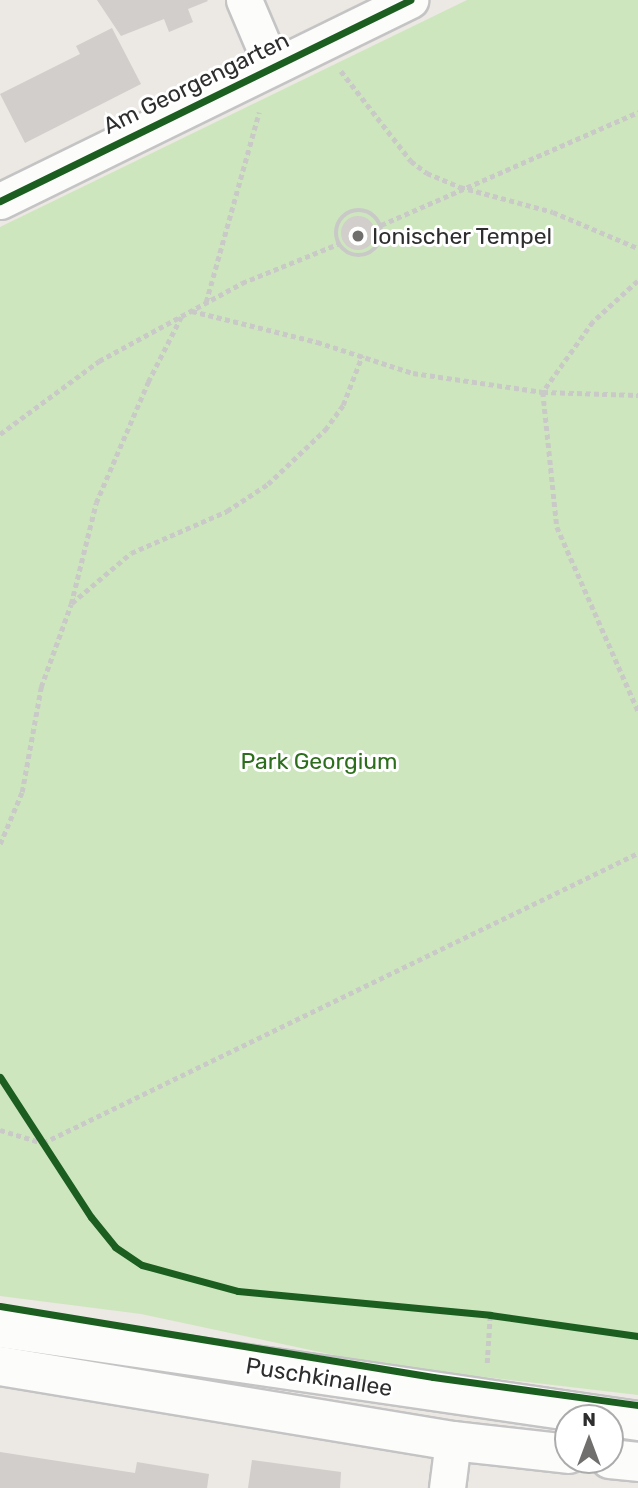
<!DOCTYPE html>
<style>
body{margin:0}
#map{position:relative;width:638px;height:1488px;overflow:hidden;background:#ece8e4;font-family:Rubik,sans-serif}
div>[style]{position:absolute}
.green>*{inset:0;background:#cee6be}
.building>*{inset:0;background:#d1cecb}
.round{border-radius:50%}
.path>*{height:4.5px;margin-top:-2.25px;transform-origin:0;background:repeating-linear-gradient(90deg,#c9c9c8 0 5px,transparent 0 8.5px)}
.path>.ring{margin:-2.25px;padding:0;box-sizing:content-box;background:none;border:4.5px solid #c9c9c8;border-radius:50%}
.roads{filter:drop-shadow(2px 0 #c5c4c5) drop-shadow(-2px 0 #c5c4c5) drop-shadow(0 2px #c5c4c5) drop-shadow(0 -2px #c5c4c5)}
.minor>*{height:35px;margin:-17.5px;padding:0 17.5px;transform-origin:17.5px;border-radius:17.5px;background:#fcfcfb}
.secondary>*{height:38px;margin:-19px;padding:0 19px;transform-origin:19px;border-radius:19px;background:#fcfcfb}
.cycleway>*{height:7px;margin:-3.5px;padding:0 3.5px;transform-origin:3.5px;border-radius:3.5px;background:#1b5e20}
.dots>*{width:19px;height:19px;translate:-50% -50%;box-sizing:border-box;border:4px solid #fff;border-radius:50%}
span{translate:-50% -50%;white-space:nowrap;text-align:center;line-height:1.15;-webkit-text-stroke:6px #fff;paint-order:stroke}
.street-label{font-size:23px;color:#2e2e2e}
.poi-label{font-size:23px;color:#2e2e2e}
.left{translate:0 -50%;text-align:left}
.park-label{font-size:23px;color:#2c6e1b}
.north{position:absolute;left:554px;top:1404px;width:70px;height:70px;box-sizing:border-box;background:#fff;border:2px solid #ababab;border-radius:50%;rotate:0deg;font-size:19px;font-weight:700;line-height:28px;text-align:center;color:#2e2e2e}
.north::after{content:'';display:block;margin:auto;width:24px;height:32px;background:#706f6e;clip-path:polygon(50% 0,100% 100%,50% 72%,0 100%)}
</style>
<div id="map">
<div class="green">
<i style="clip-path:polygon(467px 0,638px 0,638px 1395px,381px 1365px,141px 1314px,0 1296px,0 227px)"></i>
</div>
<div class="building">
<i style="clip-path:polygon(97px 0,207px 0,208px 1px,188px 9px,193px 22px,169px 32px,164px 19px,121px 36px)"></i>
<i style="clip-path:polygon(112px 28px,141px 84px,25px 143px,0 94px,80px 54px,76px 46px)"></i>
<i class="round" style="left:341px;top:216px;width:34px;height:34px"></i>
<i style="clip-path:polygon(0 1452px,135px 1473px,137px 1462px,209px 1474px,207px 1488px,0 1488px)"></i>
<i style="clip-path:polygon(252px 1460px,341px 1472px,340px 1488px,248px 1488px)"></i>
</div>
<div class="path">
<i style="left:341px;top:71px;width:114px;rotate:52.1deg"></i>
<i style="left:411px;top:161px;width:20px;rotate:37deg"></i>
<i style="left:427px;top:173px;width:36px;rotate:23deg"></i>
<i style="left:460px;top:187px;width:96px;rotate:15deg"></i>
<i style="left:553px;top:212px;width:92px;rotate:23deg"></i>
<i class="ring" style="left:336px;top:210px;width:41.5px;height:41.5px"></i>
<i style="left:381px;top:225px;width:281px;rotate:-23.7deg"></i>
<i style="left:638px;top:281px;width:61px;rotate:137.7deg"></i>
<i style="left:593px;top:322px;width:86px;rotate:125.5deg"></i>
<i style="left:543px;top:392px;width:136px;rotate:84.1deg"></i>
<i style="left:557px;top:527px;width:201px;rotate:66.2deg"></i>
<i style="left:206px;top:302px;width:197px;rotate:-74.4deg"></i>
<i style="left:192px;top:311px;width:129px;rotate:13.9deg"></i>
<i style="left:317px;top:342px;width:101px;rotate:17.9deg"></i>
<i style="left:413px;top:373px;width:131px;rotate:8.3deg"></i>
<i style="left:543px;top:392px;width:95px;rotate:1.8deg"></i>
<i style="left:0;top:434px;width:123px;rotate:-36.4deg"></i>
<i style="left:99px;top:361px;width:163px;rotate:-28.6deg"></i>
<i style="left:242px;top:283px;width:104px;rotate:-22.1deg"></i>
<i style="left:72px;top:603px;width:77px;rotate:-40.3deg"></i>
<i style="left:131px;top:553px;width:105px;rotate:-23.6deg"></i>
<i style="left:227px;top:511px;width:49px;rotate:-33.4deg"></i>
<i style="left:268px;top:484px;width:79px;rotate:-43.5deg"></i>
<i style="left:325px;top:430px;width:31px;rotate:-54deg"></i>
<i style="left:343px;top:405px;width:53px;rotate:-68.8deg"></i>
<i style="left:0;top:844px;width:56px;rotate:-67.1deg"></i>
<i style="left:22px;top:792px;width:107px;rotate:-79.7deg"></i>
<i style="left:41px;top:687px;width:88px;rotate:-70.1deg"></i>
<i style="left:71px;top:604px;width:104px;rotate:-76.1deg"></i>
<i style="left:96px;top:503px;width:132px;rotate:-66.7deg"></i>
<i style="left:148px;top:382px;width:73px;rotate:-63.1deg"></i>
<i style="left:0;top:1077px;width:167px;rotate:57deg"></i>
<i style="left:91px;top:1217px;width:38px;rotate:51deg"></i>
<i style="left:115px;top:1247px;width:32px;rotate:34deg"></i>
<i style="left:142px;top:1265px;width:99px;rotate:15.2deg"></i>
<i style="left:238px;top:1291px;width:253px;rotate:5.4deg"></i>
<i style="left:490px;top:1315px;width:149px;rotate:8.1deg"></i>
<i style="left:0;top:1130px;width:45px;rotate:16.8deg"></i>
<i style="left:43px;top:1143px;width:662px;rotate:-25.98deg"></i>
<i style="left:487px;top:1363px;width:48px;rotate:-86.4deg"></i>
</div>
<div class="roads">
<div class="minor">
<i style="left:244px;top:0;width:72px;rotate:67deg"></i>
<i style="left:0;top:201px;width:457px;rotate:-26.1deg"></i>
<i style="left:447px;top:1488px;width:47px;rotate:-82.7deg"></i>
</div>
<div class="secondary">
<i style="left:0;top:1328px;width:645px;rotate:8.29deg"></i>
<i style="left:0;top:1366px;width:459px;rotate:9.4deg"></i>
<i style="left:453px;top:1441px;width:116px;rotate:6.4deg"></i>
<i style="left:610px;top:1459px;width:28px;rotate:6deg"></i>
</div>
</div>
<div class="cycleway">
<i style="left:0;top:201px;width:457px;rotate:-26.1deg"></i>
<i style="left:0;top:1077px;width:167px;rotate:57deg"></i>
<i style="left:91px;top:1217px;width:38px;rotate:51deg"></i>
<i style="left:115px;top:1247px;width:32px;rotate:34deg"></i>
<i style="left:142px;top:1265px;width:99px;rotate:15.2deg"></i>
<i style="left:238px;top:1291px;width:253px;rotate:5.4deg"></i>
<i style="left:490px;top:1315px;width:149px;rotate:8.1deg"></i>
<i style="left:0;top:1306px;width:439px;rotate:9.3deg"></i>
<i style="left:433px;top:1377px;width:207px;rotate:7.8deg"></i>
</div>
<div class="dots">
<i style="left:358px;top:236px;background:#706f6e"></i>
</div>
<div class="street-label">
<span style="left:196px;top:83px;rotate:-26deg">Am Georgengarten</span>
<span style="left:319px;top:1377px;rotate:9deg">Puschkinallee</span>
</div>
<div class="poi-label">
<span class="left" style="left:372px;top:236px">Ionischer Tempel</span>
</div>
<div class="park-label">
<span style="left:319px;top:761px">Park Georgium</span>
</div>
<div class="north">N</div>
</div>
